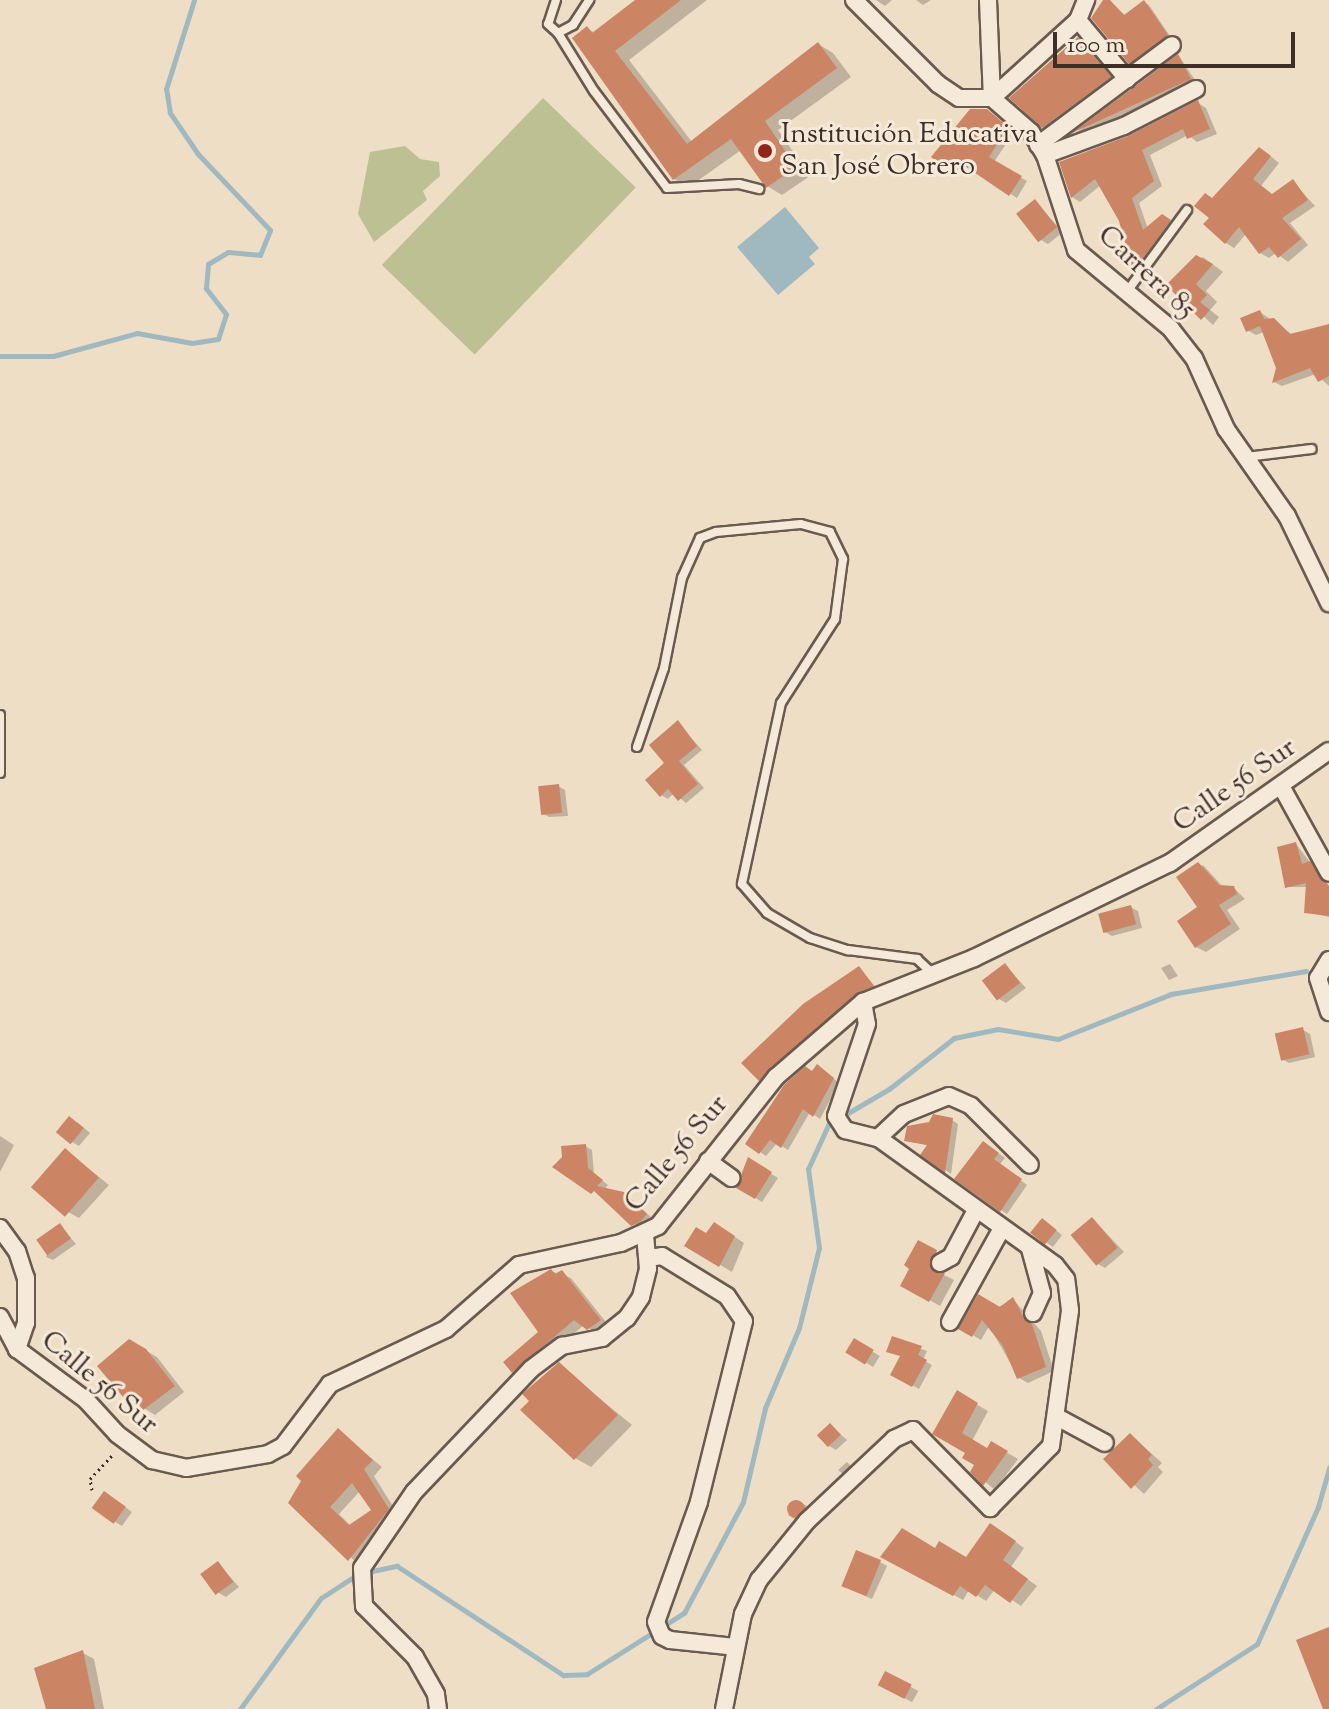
<!DOCTYPE html>
<meta charset="utf-8">
<style>
body{margin:0}
#map{position:relative;width:1329px;height:1709px;overflow:hidden;background:#efdec6;font-family:"Sorts Mill Goudy",serif}
div>[style]{position:absolute}
.green>*{inset:0;background:#bcc093;transform-origin:0 0}
.water>*{inset:0;background:#a0b9c1}
.shadow>*{inset:0;background:#0003;transform-origin:0 0}
.stream>*{height:5px;margin:-2.5px;padding:0 2.5px;transform-origin:2.5px;border-radius:2.5px;background:#a0b9c1}
.building>*{inset:0;background:#cc8564;transform-origin:0 0}
.round{border-radius:50%}
.path>*{height:3px;margin-top:-1.5px;transform-origin:0;background:repeating-linear-gradient(90deg,#3e2e28 0 2px,transparent 0 6px)}
.roads{filter:drop-shadow(2px 0 #6a5a50) drop-shadow(-2px 0 #6a5a50) drop-shadow(0 2px #6a5a50) drop-shadow(0 -2px #6a5a50)}
.service>*{height:8px;margin:-4px;padding:0 4px;transform-origin:4px;border-radius:4px;background:#f5eada}
.minor>*{height:16px;margin:-8px;padding:0 8px;transform-origin:8px;border-radius:8px;background:#f5eada}
.dots>*{width:22px;height:22px;translate:-50% -50%;box-sizing:border-box;border:4px solid #f5eada;border-radius:50%}
span{translate:-50% -50%;white-space:nowrap;text-align:center;line-height:1.15;-webkit-text-stroke:6px #f5eada;paint-order:stroke}
.poi-label{font-size:28px;color:#3e2e28}
.left{translate:0 -50%;text-align:left}
.street-label{font-size:28px;color:#3e2e28}
.scale{position:absolute;left:1053px;top:32px;width:242px;height:36px;box-sizing:border-box;border:4px solid #3e2e28;border-top:0;padding-left:10px;font-size:24px;line-height:28px;white-space:nowrap;color:#3e2e28;-webkit-text-stroke:6px #f5eada;paint-order:stroke}
</style>
<div id="map">
<div class="green">
<i style="left:543px;top:98px;width:129px;height:232px;rotate:44deg"></i>
<i style="clip-path:polygon(405px 146px,420px 159px,439px 162px,440px 176px,423px 191px,427px 200px,374px 242px,358px 214px,370px 152px)"></i>
</div>
<div class="water">
<i style="clip-path:polygon(785px 207px,819px 248px,809px 257px,815px 264px,778px 295px,737px 247px)"></i>
</div>
<div class="shadow">
<i style="clip-path:polygon(638px 0,707px 0,629px 60px,692px 142px,818px 44px,833px 53px,851px 77px,778px 130px,810px 176px,782px 195px,767px 186px,741px 150px,689px 187px,674px 179px,587px 28px,595px 33px)"></i>
<i style="clip-path:polygon(876px 0,892px 0,885px 6px)"></i>
<i style="clip-path:polygon(916px 0,931px 0,923px 5px)"></i>
<i style="clip-path:polygon(1106px 0,1126px 16px,1143px 2px,1149px 5px,1172px 39px,1136px 65px,1130px 62px)"></i>
<i style="clip-path:polygon(1078px 39px,1116px 81px,1050px 131px,1043px 127px)"></i>
<i style="clip-path:polygon(1179px 56px,1197px 83px,1080px 136px,1076px 133px)"></i>
<i style="clip-path:polygon(1198px 103px,1206px 108px,1217px 134px,1197px 142px,1188px 135px,1150px 155px,1162px 186px,1139px 203px,1148px 229px,1163px 216px,1178px 227px,1142px 275px,1135px 270px,1121px 220px,1101px 185px,1080px 202px,1072px 197px,1061px 163px,1129px 138px)"></i>
<i style="clip-path:polygon(994px 115px,1014px 132px,994px 162px,1027px 181px,1017px 198px,963px 163px,956px 172px,934px 156px)"></i>
<i style="clip-path:polygon(1268px 154px,1279px 163px,1261px 186px,1273px 196px,1293px 182px,1315px 206px,1290px 223px,1308px 245px,1288px 262px,1276px 253px,1269px 258px,1260px 253px,1246px 234px,1234px 248px,1226px 243px,1212px 217px,1213px 200px)"></i>
<i style="clip-path:polygon(1035px 202px,1063px 232px,1048px 244px,1041px 240px)"></i>
<i style="clip-path:polygon(1203px 257px,1223px 272px,1206px 291px,1217px 302px,1210px 310px,1219px 317px,1213px 325px,1169px 285px)"></i>
<i style="clip-path:polygon(1260px 312px,1293px 335px,1329px 327px,1329px 386px,1316px 374px,1282px 386px,1274px 382px,1278px 368px,1264px 332px,1256px 335px,1247px 330px)"></i>
<i style="clip-path:polygon(678px 723px,702px 750px,684px 765px,704px 788px,686px 803px,674px 793px,668px 799px,661px 795px)"></i>
<i style="clip-path:polygon(558px 786px,565px 790px,568px 816px,549px 817px,542px 813px)"></i>
<i style="clip-path:polygon(1296px 844px,1329px 887px,1329px 917px,1306px 912px,1308px 887px,1287px 887px)"></i>
<i style="clip-path:polygon(1203px 865px,1224px 888px,1234px 888px,1245px 899px,1227px 910px,1240px 929px,1206px 952px,1196px 947px,1200px 908px,1179px 878px)"></i>
<i style="clip-path:polygon(1130px 907px,1138px 911px,1142px 928px,1112px 936px,1105px 932px)"></i>
<i style="clip-path:polygon(1170px 964px,1178px 976px,1169px 980px,1161px 968px)"></i>
<i style="clip-path:polygon(1005px 965px,1026px 988px,1006px 1003px,999px 999px)"></i>
<i style="clip-path:polygon(859px 968px,878px 990px,767px 1083px,760px 1079px)"></i>
<i style="clip-path:polygon(1303px 1030px,1310px 1034px,1315px 1057px,1289px 1063px,1282px 1059px)"></i>
<i style="clip-path:polygon(824px 1071px,839px 1083px,820px 1119px,810px 1112px,788px 1150px,777px 1143px,766px 1156px,760px 1152px,813px 1073px)"></i>
<i style="clip-path:polygon(952px 1120px,958px 1124px,951px 1174px,923px 1154px,929px 1146px,907px 1140px)"></i>
<i style="clip-path:polygon(77px 1122px,90px 1133px,79px 1146px,72px 1142px)"></i>
<i style="clip-path:polygon(0 1136px,14px 1145px,0 1172px)"></i>
<i style="clip-path:polygon(585px 1146px,592px 1150px,594px 1174px,608px 1185px,604px 1190px,631px 1199px,653px 1219px,647px 1225px,633px 1224px,600px 1194px,555px 1167px)"></i>
<i style="clip-path:polygon(990px 1147px,1005px 1158px,1000px 1164px,1027px 1185px,1007px 1214px,1001px 1210px)"></i>
<i style="clip-path:polygon(65px 1150px,109px 1185px,79px 1218px,68px 1212px)"></i>
<i style="clip-path:polygon(749px 1160px,778px 1178px,762px 1202px,739px 1187px)"></i>
<i style="clip-path:polygon(1093px 1219px,1124px 1252px,1105px 1268px,1098px 1264px)"></i>
<i style="clip-path:polygon(60px 1225px,76px 1244px,53px 1260px,46px 1257px)"></i>
<i style="clip-path:polygon(1049px 1225px,1062px 1235px,1053px 1247px,1033px 1233px)"></i>
<i style="clip-path:polygon(726px 1231px,744px 1243px,732px 1272px,687px 1245px)"></i>
<i style="clip-path:polygon(919px 1242px,946px 1258px,940px 1273px,954px 1280px,940px 1306px,903px 1285px)"></i>
<i style="clip-path:polygon(551px 1271px,571px 1278px,609px 1326px,598px 1334px,584px 1325px,523px 1377px,513px 1371px,541px 1332px,513px 1294px)"></i>
<i style="clip-path:polygon(1013px 1299px,1041px 1331px,1054px 1371px,1028px 1383px,1019px 1378px,989px 1326px,981px 1340px,961px 1328px)"></i>
<i style="clip-path:polygon(893px 1339px,927px 1351px,923px 1360px,932px 1365px,919px 1389px,892px 1374px,902px 1356px)"></i>
<i style="clip-path:polygon(129px 1341px,157px 1357px,184px 1392px,155px 1415px,125px 1396px)"></i>
<i style="left:855px;top:1341px;width:29px;height:13px;rotate:31deg"></i>
<i style="clip-path:polygon(559px 1365px,632px 1425px,591px 1467px,575px 1458px)"></i>
<i style="clip-path:polygon(957px 1393px,988px 1411px,972px 1441px,988px 1450px,992px 1444px,1018px 1459px,995px 1490px,973px 1472px,977px 1464px,968px 1452px,935px 1433px)"></i>
<i style="clip-path:polygon(830px 1425px,847px 1440px,836px 1450px,829px 1446px)"></i>
<i style="clip-path:polygon(evenodd,338px 1431px,382px 1467px,374px 1476px,399px 1516px,359px 1565px,291px 1502px,338px 1431px,360px 1491px,374px 1511px,351px 1526px,339px 1514px,360px 1491px)"></i>
<i style="clip-path:polygon(1131px 1435px,1162px 1463px,1158px 1467px,1163px 1472px,1144px 1494px,1106px 1459px)"></i>
<i style="clip-path:polygon(847px 1462px,852px 1467px,844px 1475px,838px 1470px)"></i>
<i style="clip-path:polygon(111px 1497px,132px 1512px,122px 1526px,115px 1522px)"></i>
<i style="clip-path:polygon(797px 1500px,813px 1510px,801px 1523px,788px 1515px)"></i>
<i style="clip-path:polygon(1000px 1531px,1024px 1548px,1011px 1567px,1037px 1586px,1021px 1606px,995px 1589px,986px 1601px,969px 1590px,963px 1600px,883px 1556px,936px 1550px,966px 1560px)"></i>
<i style="clip-path:polygon(880px 1562px,887px 1566px,872px 1599px,850px 1589px)"></i>
<i style="clip-path:polygon(218px 1563px,239px 1587px,226px 1597px,219px 1593px)"></i>
<i style="clip-path:polygon(83px 1653px,94px 1659px,104px 1709px,48px 1709px)"></i>
<i style="left:886px;top:1673px;width:37px;height:13px;rotate:29deg"></i>
</div>
<div class="stream">
<i style="left:0;top:356px;width:53px"></i>
<i style="left:53px;top:356px;width:87px;rotate:-15.3deg"></i>
<i style="left:137px;top:333px;width:56px;rotate:10.3deg"></i>
<i style="left:192px;top:343px;width:26px;rotate:-9deg"></i>
<i style="left:218px;top:339px;width:26px;rotate:-72deg"></i>
<i style="left:226px;top:314px;width:33px;rotate:-128deg"></i>
<i style="left:206px;top:288px;width:24px;rotate:-85deg"></i>
<i style="left:208px;top:264px;width:23px;rotate:-31deg"></i>
<i style="left:228px;top:252px;width:32px;rotate:5deg"></i>
<i style="left:260px;top:255px;width:27px;rotate:-68deg"></i>
<i style="left:270px;top:230px;width:105px;rotate:-133.5deg"></i>
<i style="left:198px;top:154px;width:50px;rotate:-124.3deg"></i>
<i style="left:170px;top:113px;width:24px;rotate:-99deg"></i>
<i style="left:166px;top:89px;width:93px;rotate:-72.5deg"></i>
<i style="left:841px;top:1117px;width:56px;rotate:-30.3deg"></i>
<i style="left:889px;top:1089px;width:83px;rotate:-38.1deg"></i>
<i style="left:954px;top:1038px;width:45px;rotate:-11.6deg"></i>
<i style="left:998px;top:1029px;width:61px;rotate:9.5deg"></i>
<i style="left:1058px;top:1039px;width:122px;rotate:-21.7deg"></i>
<i style="left:1171px;top:994px;width:137px;rotate:-9.7deg"></i>
<i style="left:240px;top:1709px;width:137px;rotate:-53.9deg"></i>
<i style="left:321px;top:1598px;width:44px;rotate:-33deg"></i>
<i style="left:358px;top:1574px;width:40px;rotate:-12deg"></i>
<i style="left:397px;top:1566px;width:199px;rotate:33.3deg"></i>
<i style="left:563px;top:1675px;width:24px;rotate:-2deg"></i>
<i style="left:587px;top:1674px;width:115px;rotate:-32.2deg"></i>
<i style="left:684px;top:1613px;width:126px;rotate:-62deg"></i>
<i style="left:743px;top:1502px;width:97px;rotate:-76.8deg"></i>
<i style="left:765px;top:1408px;width:87px;rotate:-67deg"></i>
<i style="left:799px;top:1328px;width:82px;rotate:-76deg"></i>
<i style="left:819px;top:1248px;width:80px;rotate:-97.9deg"></i>
<i style="left:808px;top:1169px;width:53px;rotate:-65.4deg"></i>
<i style="left:1156px;top:1709px;width:120px;rotate:-32.8deg"></i>
<i style="left:1257px;top:1644px;width:150px;rotate:-66deg"></i>
<i style="left:1318px;top:1507px;width:41px;rotate:-74.2deg"></i>
</div>
<div class="building">
<i style="clip-path:polygon(635px 0,681px 0,615px 51px,687px 144px,818px 42px,837px 68px,765px 121px,796px 167px,766px 188px,731px 139px,673px 180px,572px 38px,587px 26px,592px 33px)"></i>
<i style="clip-path:polygon(1103px 0,1110px 0,1124px 15px,1144px 0,1168px 35px,1129px 64px,1091px 18px)"></i>
<i style="clip-path:polygon(1078px 37px,1111px 77px,1042px 128px,1009px 98px)"></i>
<i style="clip-path:polygon(1178px 54px,1191px 79px,1072px 133px,1133px 88px)"></i>
<i style="clip-path:polygon(1198px 100px,1210px 129px,1187px 139px,1183px 129px,1142px 150px,1154px 181px,1132px 198px,1143px 230px,1162px 214px,1171px 220px,1133px 272px,1119px 221px,1095px 179px,1071px 198px,1059px 162px,1128px 136px)"></i>
<i style="clip-path:polygon(970px 109px,987px 109px,1008px 127px,989px 157px,1022px 176px,1009px 196px,956px 160px,948px 170px,931px 157px)"></i>
<i style="clip-path:polygon(1259px 147px,1271px 156px,1253px 179px,1272px 194px,1293px 179px,1308px 200px,1282px 218px,1301px 239px,1278px 258px,1269px 247px,1259px 254px,1239px 227px,1225px 244px,1203px 224px,1209px 218px,1194px 206px,1205px 193px,1212px 198px)"></i>
<i style="left:1035px;top:199px;width:36px;height:24px;rotate:52deg"></i>
<i style="clip-path:polygon(1196px 255px,1213px 264px,1196px 284px,1207px 295px,1200px 302px,1210px 310px,1201px 320px,1166px 285px)"></i>
<i style="clip-path:polygon(1260px 310px,1264px 319px,1274px 318px,1290px 334px,1329px 324px,1329px 376px,1318px 382px,1310px 368px,1272px 383px,1276px 368px,1260px 326px,1246px 332px,1240px 318px)"></i>
<i style="clip-path:polygon(678px 720px,697px 746px,679px 761px,698px 784px,678px 801px,668px 789px,660px 797px,645px 780px,664px 763px,649px 745px)"></i>
<i style="left:559px;top:784px;width:29px;height:21px;rotate:84deg"></i>
<i style="clip-path:polygon(1296px 842px,1302px 864px,1310px 861px,1329px 886px,1329px 916px,1304px 913px,1306px 883px,1285px 888px,1277px 847px)"></i>
<i style="clip-path:polygon(1198px 862px,1219px 885px,1234px 886px,1237px 894px,1219px 905px,1231px 924px,1195px 948px,1177px 921px,1197px 907px,1176px 877px)"></i>
<i style="left:1131px;top:905px;width:20px;height:34px;rotate:75deg"></i>
<i style="left:1005px;top:963px;width:25px;height:29px;rotate:53deg"></i>
<i style="clip-path:polygon(859px 966px,874px 986px,856px 994px,759px 1081px,741px 1063px,803px 1004px)"></i>
<i style="left:1303px;top:1027px;width:28px;height:29px;rotate:77deg"></i>
<i style="clip-path:polygon(817px 1064px,834px 1078px,813px 1117px,803px 1109px,781px 1148px,770px 1140px,759px 1154px,745px 1144px,784px 1085px,805px 1066px,812px 1071px)"></i>
<i style="clip-path:polygon(933px 1114px,953px 1118px,945px 1173px,920px 1155px,927px 1145px,904px 1141px,907px 1126px,929px 1122px)"></i>
<i style="left:69px;top:1116px;width:19px;height:21px;rotate:39deg"></i>
<i style="clip-path:polygon(983px 1141px,999px 1153px,994px 1159px,1022px 1179px,1000px 1212px,954px 1179px)"></i>
<i style="clip-path:polygon(586px 1144px,588px 1168px,603px 1180px,597px 1186px,624px 1192px,647px 1214px,640px 1222px,631px 1226px,594px 1191px,591px 1194px,552px 1167px,562px 1157px,561px 1146px)"></i>
<i style="left:65px;top:1148px;width:45px;height:52px;rotate:41deg"></i>
<i style="clip-path:polygon(748px 1157px,772px 1172px,755px 1199px,736px 1188px)"></i>
<i style="left:1092px;top:1217px;width:40px;height:28px;rotate:50deg"></i>
<i style="left:1042px;top:1218px;width:19px;height:19px;rotate:39deg"></i>
<i style="clip-path:polygon(714px 1222px,735px 1236px,719px 1267px,684px 1246px,696px 1227px,706px 1233px)"></i>
<i style="left:60px;top:1223px;width:19px;height:29px;rotate:55deg"></i>
<i style="clip-path:polygon(918px 1240px,937px 1250px,931px 1269px,945px 1273px,929px 1302px,900px 1286px,909px 1269px,904px 1265px)"></i>
<i style="clip-path:polygon(551px 1269px,555px 1274px,562px 1270px,601px 1320px,587px 1330px,574px 1320px,512px 1373px,503px 1362px,538px 1332px,510px 1293px)"></i>
<i style="clip-path:polygon(978px 1294px,1000px 1307px,1013px 1297px,1025px 1320px,1032px 1324px,1046px 1367px,1017px 1379px,1003px 1346px,982px 1320px,972px 1337px,958px 1329px)"></i>
<i style="clip-path:polygon(892px 1336px,922px 1346px,918px 1355px,927px 1360px,912px 1387px,890px 1375px,900px 1356px,886px 1352px)"></i>
<i style="left:854px;top:1338px;width:23px;height:17px;rotate:31deg"></i>
<i style="clip-path:polygon(129px 1339px,146px 1349px,175px 1386px,143px 1410px,129px 1392px,123px 1397px,97px 1366px)"></i>
<i style="clip-path:polygon(559px 1362px,618px 1415px,574px 1460px,520px 1410px,529px 1401px,522px 1394px)"></i>
<i style="clip-path:polygon(957px 1390px,978px 1403px,962px 1433px,987px 1448px,991px 1441px,1008px 1451px,983px 1486px,970px 1472px,974px 1465px,962px 1458px,965px 1453px,932px 1434px)"></i>
<i style="left:830px;top:1423px;width:16px;height:18px;rotate:47deg"></i>
<i style="clip-path:polygon(evenodd,338px 1428px,373px 1460px,364px 1469px,389px 1509px,348px 1561px,288px 1503px,301px 1481px,296px 1476px,338px 1428px,352px 1483px,371px 1510px,349px 1525px,330px 1507px,352px 1483px)"></i>
<i style="clip-path:polygon(1130px 1433px,1152px 1455px,1148px 1459px,1153px 1465px,1131px 1489px,1103px 1459px)"></i>
<i style="left:104px;top:1491px;width:27px;height:21px;rotate:36deg"></i>
<i class="round" style="left:787px;top:1500px;width:18px;height:18px"></i>
<i style="clip-path:polygon(990px 1523px,1016px 1541px,1003px 1560px,1028px 1579px,1010px 1603px,985px 1585px,976px 1597px,960px 1586px,953px 1596px,880px 1557px,902px 1528px,935px 1548px,939px 1541px,966px 1557px)"></i>
<i style="left:856px;top:1550px;width:27px;height:39px;rotate:22deg"></i>
<i style="left:218px;top:1561px;width:26px;height:22px;rotate:54deg"></i>
<i style="clip-path:polygon(1329px 1627px,1329px 1709px,1323px 1709px,1296px 1640px)"></i>
<i style="clip-path:polygon(83px 1650px,95px 1709px,46px 1709px,34px 1668px)"></i>
<i style="left:885px;top:1671px;width:30px;height:16px;rotate:27deg"></i>
</div>
<div class="path">
<i style="left:92px;top:1490px;width:11px;rotate:-100deg"></i>
<i style="left:90px;top:1479px;width:35px;rotate:-47deg"></i>
</div>
<div class="roads">
<div class="service">
<i style="left:556px;top:0;width:25px;rotate:108deg"></i>
<i style="left:548px;top:24px;width:13px;rotate:42deg"></i>
<i style="left:558px;top:33px;width:17px;rotate:-28deg"></i>
<i style="left:573px;top:25px;width:30px;rotate:-57deg"></i>
<i style="left:558px;top:33px;width:68px;rotate:58.2deg"></i>
<i style="left:594px;top:91px;width:121px;rotate:53deg"></i>
<i style="left:667px;top:188px;width:72px;rotate:-3.2deg"></i>
<i style="left:739px;top:184px;width:21px;rotate:14deg"></i>
<i style="left:1126px;top:293px;width:103px;rotate:-53.7deg"></i>
<i style="left:1246px;top:457px;width:66px;rotate:-6.9deg"></i>
<i style="left:0;top:715px;width:58px;rotate:90deg"></i>
<i style="left:637px;top:747px;width:83px;rotate:-71.1deg"></i>
<i style="left:664px;top:668px;width:92px;rotate:-78.7deg"></i>
<i style="left:682px;top:578px;width:44px;rotate:-65.8deg"></i>
<i style="left:700px;top:538px;width:17px;rotate:-21deg"></i>
<i style="left:716px;top:532px;width:85px;rotate:-5.4deg"></i>
<i style="left:801px;top:524px;width:30px;rotate:15deg"></i>
<i style="left:830px;top:532px;width:30px;rotate:64deg"></i>
<i style="left:843px;top:559px;width:61px;rotate:97.6deg"></i>
<i style="left:835px;top:619px;width:100px;rotate:122.7deg"></i>
<i style="left:781px;top:703px;width:185px;rotate:102.2deg"></i>
<i style="left:742px;top:884px;width:38px;rotate:49deg"></i>
<i style="left:767px;top:913px;width:50px;rotate:30.2deg"></i>
<i style="left:810px;top:938px;width:40px;rotate:18deg"></i>
<i style="left:848px;top:950px;width:70px;rotate:7.4deg"></i>
<i style="left:917px;top:959px;width:19px;rotate:43deg"></i>
</div>
<div class="minor">
<i style="left:854px;top:0;width:119px;rotate:45deg"></i>
<i style="left:938px;top:84px;width:25px;rotate:34deg"></i>
<i style="left:959px;top:98px;width:33px"></i>
<i style="left:992px;top:98px;width:52px;rotate:41.1deg"></i>
<i style="left:1031px;top:132px;width:27px;rotate:59deg"></i>
<i style="left:1045px;top:155px;width:100px;rotate:71.9deg"></i>
<i style="left:1076px;top:250px;width:124px;rotate:39.7deg"></i>
<i style="left:1171px;top:329px;width:37px;rotate:52deg"></i>
<i style="left:1194px;top:358px;width:78px;rotate:65.7deg"></i>
<i style="left:1226px;top:429px;width:106px;rotate:55deg"></i>
<i style="left:1287px;top:516px;width:97px;rotate:64.2deg"></i>
<i style="left:988px;top:0;width:98px;rotate:87.7deg"></i>
<i style="left:1078px;top:20px;width:77px;rotate:50.3deg"></i>
<i style="left:992px;top:98px;width:116px;rotate:-42.2deg"></i>
<i style="left:1078px;top:20px;width:22px;rotate:-68deg"></i>
<i style="left:1038px;top:145px;width:167px;rotate:-36.7deg"></i>
<i style="left:1045px;top:155px;width:84px;rotate:-20.2deg"></i>
<i style="left:1124px;top:126px;width:81px;rotate:-27.2deg"></i>
<i style="left:1281px;top:786px;width:99px;rotate:61.1deg"></i>
<i style="left:1329px;top:960px;width:21px;rotate:121deg"></i>
<i style="left:1318px;top:978px;width:36px;rotate:72deg"></i>
<i style="left:863px;top:1002px;width:22px;rotate:80deg"></i>
<i style="left:867px;top:1024px;width:97px;rotate:108.6deg"></i>
<i style="left:836px;top:1116px;width:17px;rotate:57deg"></i>
<i style="left:845px;top:1130px;width:34px;rotate:14deg"></i>
<i style="left:708px;top:1161px;width:29px;rotate:36deg"></i>
<i style="left:0;top:1228px;width:29px;rotate:54deg"></i>
<i style="left:17px;top:1251px;width:28px;rotate:72deg"></i>
<i style="left:26px;top:1278px;width:45px;rotate:90deg"></i>
<i style="left:26px;top:1323px;width:28px;rotate:109deg"></i>
<i style="left:1030px;top:1249px;width:46px;rotate:74.7deg"></i>
<i style="left:1042px;top:1293px;width:22px;rotate:114deg"></i>
<i style="left:648px;top:1258px;width:14px;rotate:-8deg"></i>
<i style="left:662px;top:1256px;width:76px;rotate:31.6deg"></i>
<i style="left:727px;top:1296px;width:30px;rotate:56deg"></i>
<i style="left:744px;top:1321px;width:187px;rotate:104deg"></i>
<i style="left:699px;top:1502px;width:127px;rotate:109.7deg"></i>
<i style="left:656px;top:1622px;width:15px;rotate:67deg"></i>
<i style="left:662px;top:1636px;width:9px;rotate:27deg"></i>
<i style="left:670px;top:1640px;width:65px;rotate:6.1deg"></i>
<i style="left:940px;top:1263px;width:13px;rotate:-29deg"></i>
<i style="left:951px;top:1257px;width:51px;rotate:-61.9deg"></i>
<i style="left:0;top:1317px;width:36px;rotate:62deg"></i>
<i style="left:17px;top:1349px;width:86px;rotate:36.5deg"></i>
<i style="left:86px;top:1400px;width:46px;rotate:47.6deg"></i>
<i style="left:117px;top:1434px;width:44px;rotate:36.6deg"></i>
<i style="left:152px;top:1460px;width:35px;rotate:13deg"></i>
<i style="left:186px;top:1468px;width:83px;rotate:-9.7deg"></i>
<i style="left:268px;top:1454px;width:17px;rotate:-28deg"></i>
<i style="left:283px;top:1446px;width:78px;rotate:-52.8deg"></i>
<i style="left:330px;top:1384px;width:128px;rotate:-25.4deg"></i>
<i style="left:446px;top:1329px;width:97px;rotate:-41.2deg"></i>
<i style="left:519px;top:1265px;width:104px;rotate:-12.2deg"></i>
<i style="left:621px;top:1243px;width:41px;rotate:-24.7deg"></i>
<i style="left:658px;top:1226px;width:190px;rotate:-51.6deg"></i>
<i style="left:776px;top:1077px;width:115px;rotate:-40.8deg"></i>
<i style="left:863px;top:1002px;width:119px;rotate:-21.6deg"></i>
<i style="left:974px;top:958px;width:218px;rotate:-25.9deg"></i>
<i style="left:1170px;top:863px;width:194px;rotate:-35.2deg"></i>
<i style="left:950px;top:1322px;width:105px;rotate:-61deg"></i>
<i style="left:1059px;top:1418px;width:52px;rotate:28.5deg"></i>
<i style="left:438px;top:1709px;width:15px;rotate:-98deg"></i>
<i style="left:436px;top:1694px;width:43px;rotate:-119.6deg"></i>
<i style="left:415px;top:1657px;width:72px;rotate:-135deg"></i>
<i style="left:364px;top:1606px;width:38px;rotate:-93deg"></i>
<i style="left:362px;top:1568px;width:92px;rotate:-55.6deg"></i>
<i style="left:414px;top:1492px;width:170px;rotate:-46.4deg"></i>
<i style="left:531px;top:1369px;width:39px;rotate:-37deg"></i>
<i style="left:562px;top:1346px;width:41px;rotate:-11.3deg"></i>
<i style="left:602px;top:1338px;width:32px;rotate:-39deg"></i>
<i style="left:627px;top:1318px;width:25px;rotate:-56deg"></i>
<i style="left:641px;top:1297px;width:29px;rotate:-76deg"></i>
<i style="left:648px;top:1269px;width:35px;rotate:-95deg"></i>
<i style="left:724px;top:1709px;width:97px;rotate:-78.7deg"></i>
<i style="left:743px;top:1614px;width:38px;rotate:-65deg"></i>
<i style="left:759px;top:1580px;width:76px;rotate:-50.9deg"></i>
<i style="left:807px;top:1521px;width:120px;rotate:-43.3deg"></i>
<i style="left:894px;top:1439px;width:21px;rotate:-25deg"></i>
<i style="left:913px;top:1430px;width:110px;rotate:45.4deg"></i>
<i style="left:990px;top:1508px;width:87px;rotate:-45.5deg"></i>
<i style="left:1051px;top:1446px;width:137px;rotate:-82deg"></i>
<i style="left:1070px;top:1310px;width:31px;rotate:-97deg"></i>
<i style="left:1066px;top:1279px;width:18px;rotate:-128deg"></i>
<i style="left:1055px;top:1265px;width:218px;rotate:-144.3deg"></i>
<i style="left:878px;top:1138px;width:35px;rotate:-43deg"></i>
<i style="left:904px;top:1114px;width:48px;rotate:-21.8deg"></i>
<i style="left:949px;top:1096px;width:24px;rotate:24deg"></i>
<i style="left:971px;top:1106px;width:83px;rotate:45deg"></i>
</div>
</div>
<div class="dots">
<i style="left:765px;top:151px;background:#8f2418"></i>
</div>
<div class="poi-label">
<span class="left" style="left:781px;top:151px">Institución Educativa<br>San José Obrero</span>
</div>
<div class="street-label">
<span style="left:1146px;top:273px;rotate:43deg">Carrera 85</span>
<span style="left:1235px;top:786px;rotate:-35deg">Calle 56 Sur</span>
<span style="left:677px;top:1154px;rotate:-50deg">Calle 56 Sur</span>
<span style="left:99px;top:1383px;rotate:40deg">Calle 56 Sur</span>
</div>
<div class="scale">100 m</div>
</div>
